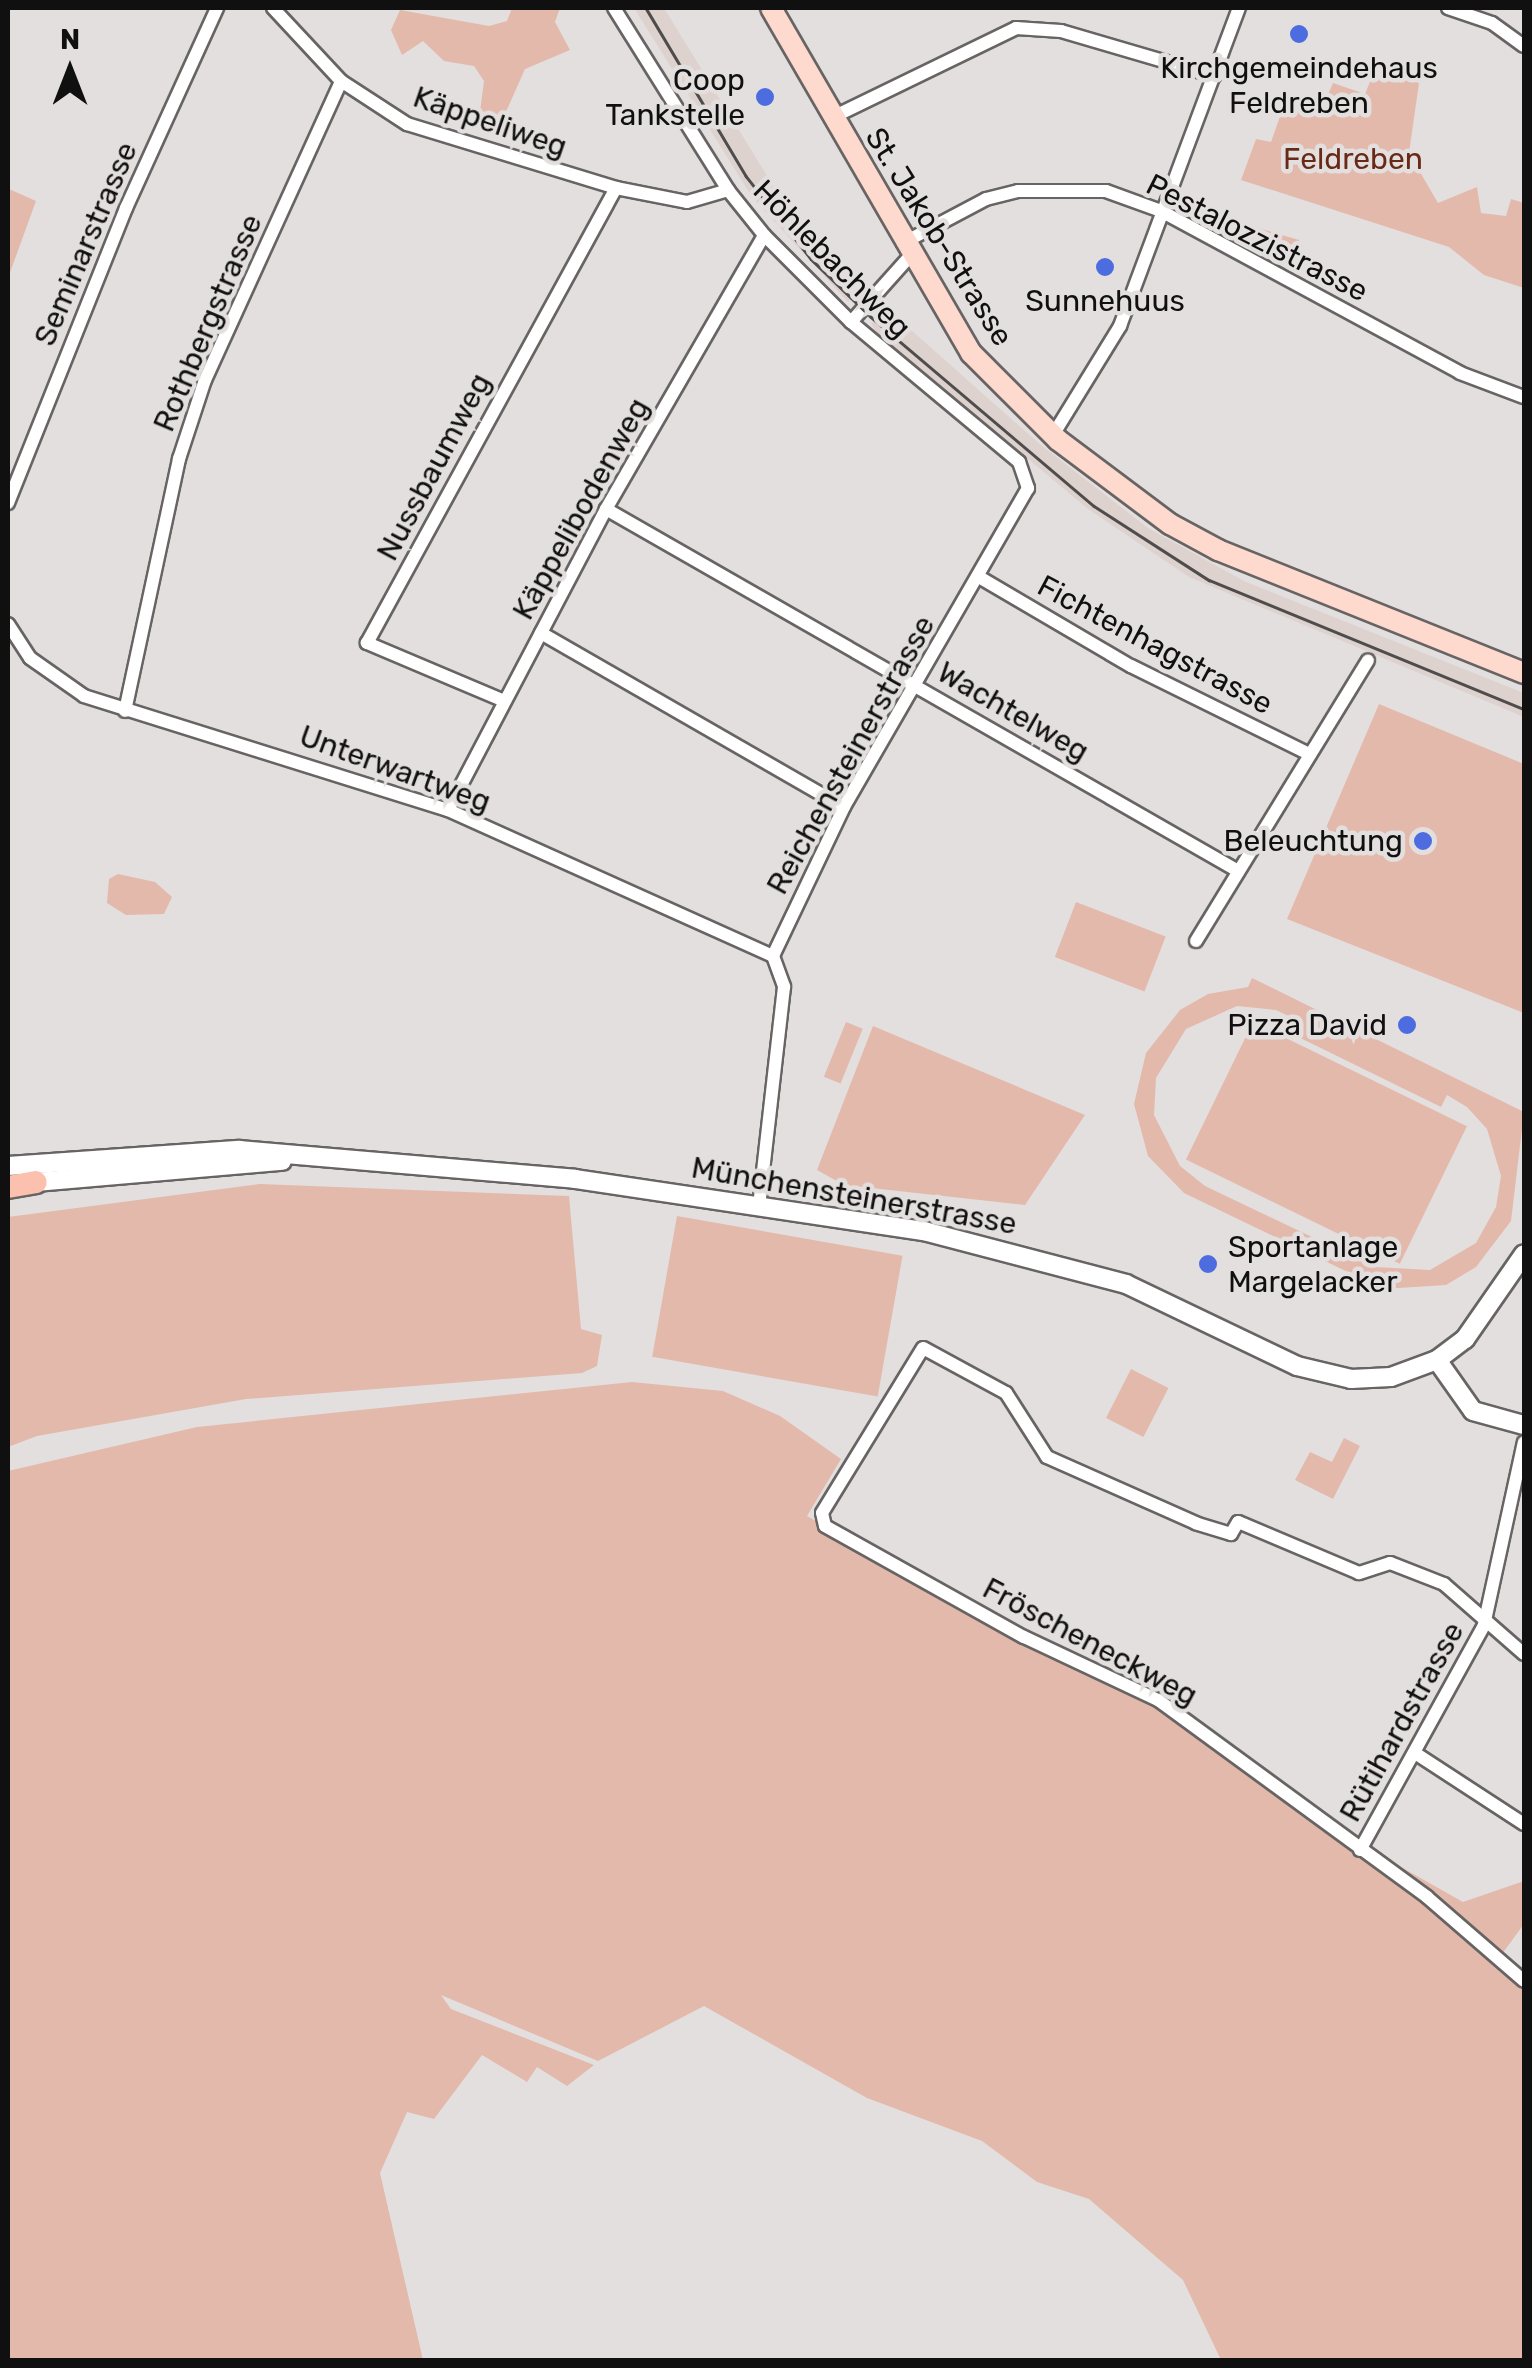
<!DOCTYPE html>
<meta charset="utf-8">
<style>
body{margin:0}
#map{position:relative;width:1532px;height:2368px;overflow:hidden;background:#e3dfde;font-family:Rubik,sans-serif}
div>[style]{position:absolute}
.built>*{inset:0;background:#ded2cf}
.green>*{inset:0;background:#e3b9ac;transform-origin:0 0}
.roads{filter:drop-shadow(2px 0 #676463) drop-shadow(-2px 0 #676463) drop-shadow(0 2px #676463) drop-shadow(0 -2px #676463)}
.street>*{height:12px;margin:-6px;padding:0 6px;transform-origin:6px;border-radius:6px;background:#fff}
.secondary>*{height:18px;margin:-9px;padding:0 9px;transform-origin:9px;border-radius:9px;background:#fff}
.primary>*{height:20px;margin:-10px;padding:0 10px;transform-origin:10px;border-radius:10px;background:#fdd9ce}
.highway>*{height:22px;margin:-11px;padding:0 11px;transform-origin:11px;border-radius:11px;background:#fcc0ae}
.tram>*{height:2.5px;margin:-1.25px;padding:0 1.25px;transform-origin:1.25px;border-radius:1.25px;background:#4f4d4c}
.dots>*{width:28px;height:28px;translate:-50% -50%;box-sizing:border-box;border:5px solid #e3dfde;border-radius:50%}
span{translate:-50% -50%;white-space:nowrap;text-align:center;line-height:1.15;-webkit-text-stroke:9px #e3dfde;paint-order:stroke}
.poi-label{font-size:30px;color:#111010}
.right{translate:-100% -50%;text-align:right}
.left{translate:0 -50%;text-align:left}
.street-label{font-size:30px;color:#111010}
.park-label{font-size:30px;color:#682a17}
.frame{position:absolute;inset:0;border:10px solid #111010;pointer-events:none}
.north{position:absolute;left:20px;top:20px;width:100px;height:100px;-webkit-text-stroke:8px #e3dfde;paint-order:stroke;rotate:0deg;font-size:28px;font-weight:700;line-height:40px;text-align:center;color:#111010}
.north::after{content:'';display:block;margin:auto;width:35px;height:45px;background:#111010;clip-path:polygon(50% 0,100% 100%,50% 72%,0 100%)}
</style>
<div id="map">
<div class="built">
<i style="clip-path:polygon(634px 8px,664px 8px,782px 200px,863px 290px,848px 302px,752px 197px)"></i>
<i style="clip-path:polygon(885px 307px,1041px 445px,1148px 528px,1244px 581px,1524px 693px,1524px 717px,1189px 577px,1088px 509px,878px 334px,871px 324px)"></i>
</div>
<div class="green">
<i style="clip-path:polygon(512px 8px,560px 8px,555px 22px,570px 50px,525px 69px,501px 123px,480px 112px,484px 81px,474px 66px,444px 61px,423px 41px,402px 55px,391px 30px,400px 10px,489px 26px,507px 21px)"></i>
<i style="clip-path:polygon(1376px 67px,1419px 83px,1409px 153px,1438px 203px,1477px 187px,1481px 213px,1506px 216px,1511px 199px,1524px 203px,1524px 288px,1484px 275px,1449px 247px,1241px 180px,1256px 139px,1271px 142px,1284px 105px,1319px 115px,1333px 83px,1365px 94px)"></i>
<i style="clip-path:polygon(8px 158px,9px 189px,36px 201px,8px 278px)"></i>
<i style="clip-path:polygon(1214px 215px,1299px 240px,1291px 266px,1209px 223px)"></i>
<i style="clip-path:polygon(1379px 704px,1524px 764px,1524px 1013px,1287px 919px)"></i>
<i style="clip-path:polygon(118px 874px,155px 882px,172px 897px,164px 914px,126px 915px,107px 903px,109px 879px)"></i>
<i style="left:1076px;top:902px;width:96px;height:59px;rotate:21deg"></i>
<i style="clip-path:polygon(evenodd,1252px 978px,1524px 1112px,1511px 1221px,1476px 1267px,1446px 1285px,1383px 1289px,1184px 1193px,1148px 1156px,1134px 1104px,1146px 1053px,1180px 1010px,1208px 994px,1248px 987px,1252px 978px,1237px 1006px,1276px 1010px,1301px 1022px,1288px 1017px,1282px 1029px,1441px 1107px,1447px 1095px,1467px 1107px,1487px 1129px,1501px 1176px,1496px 1207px,1476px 1243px,1430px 1270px,1375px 1267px,1205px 1186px,1180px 1166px,1154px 1115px,1156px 1078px,1186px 1029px,1237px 1006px)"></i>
<i style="left:846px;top:1022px;width:18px;height:59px;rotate:22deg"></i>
<i style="left:1253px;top:1022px;width:238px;height:153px;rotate:26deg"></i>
<i style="clip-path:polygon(873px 1026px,1085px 1115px,1025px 1205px,844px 1185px,817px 1170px)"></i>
<i style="clip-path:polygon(260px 1184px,569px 1196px,581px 1329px,602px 1335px,597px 1366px,582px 1373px,246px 1399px,37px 1436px,8px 1447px,8px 1217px)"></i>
<i style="left:677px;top:1216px;width:229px;height:143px;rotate:10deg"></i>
<i style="left:1131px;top:1369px;width:42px;height:55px;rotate:27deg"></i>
<i style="clip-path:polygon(632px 1382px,723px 1391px,780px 1416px,841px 1459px,807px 1516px,1027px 1644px,1155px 1706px,1314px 1818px,1463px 1902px,1524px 1881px,1524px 1924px,1499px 1958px,1524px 1981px,1524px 2360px,1221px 2360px,1183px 2280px,1089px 2199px,1037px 2182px,982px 2141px,867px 2098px,704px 2006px,598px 2061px,441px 1995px,451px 2009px,594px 2065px,567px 2086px,537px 2067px,527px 2082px,482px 2055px,434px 2119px,407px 2112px,380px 2173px,423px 2360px,8px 2360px,8px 1471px,197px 1427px)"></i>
<i style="clip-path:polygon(1344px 1438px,1360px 1446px,1333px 1499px,1295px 1480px,1310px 1452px,1332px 1462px)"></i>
</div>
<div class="roads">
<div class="street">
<i style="left:273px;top:8px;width:100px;rotate:47deg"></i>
<i style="left:341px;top:81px;width:79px;rotate:33.1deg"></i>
<i style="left:407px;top:124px;width:219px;rotate:17deg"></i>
<i style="left:616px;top:188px;width:72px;rotate:11.2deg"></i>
<i style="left:687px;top:202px;width:43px;rotate:-16.3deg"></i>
<i style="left:614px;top:8px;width:215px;rotate:57.9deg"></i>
<i style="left:728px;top:190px;width:58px;rotate:51.3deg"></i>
<i style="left:764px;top:235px;width:123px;rotate:45deg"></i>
<i style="left:851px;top:322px;width:219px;rotate:39.8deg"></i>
<i style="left:1019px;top:462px;width:28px;rotate:71deg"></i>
<i style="left:1028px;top:488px;width:368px;rotate:120deg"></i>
<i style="left:844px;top:807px;width:165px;rotate:115.5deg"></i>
<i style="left:773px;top:956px;width:33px;rotate:70deg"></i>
<i style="left:784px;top:987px;width:219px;rotate:96.5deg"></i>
<i style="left:1448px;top:8px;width:46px;rotate:18.8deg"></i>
<i style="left:1492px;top:23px;width:39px;rotate:36deg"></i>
<i style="left:831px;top:118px;width:206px;rotate:-25.9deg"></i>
<i style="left:1016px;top:28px;width:45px;rotate:3.8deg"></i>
<i style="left:1061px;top:31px;width:160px;rotate:16.3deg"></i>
<i style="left:903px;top:243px;width:94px;rotate:-27.9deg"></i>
<i style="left:986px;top:199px;width:33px;rotate:-14deg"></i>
<i style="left:1018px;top:191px;width:88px"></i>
<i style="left:1106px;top:191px;width:59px;rotate:20deg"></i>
<i style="left:1161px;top:211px;width:340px;rotate:28.4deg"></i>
<i style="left:1460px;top:373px;width:68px;rotate:20.6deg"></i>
<i style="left:851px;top:322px;width:89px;rotate:-48.2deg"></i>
<i style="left:1053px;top:435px;width:128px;rotate:-58.4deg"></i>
<i style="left:1120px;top:326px;width:340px;rotate:-69.5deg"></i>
<i style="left:8px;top:503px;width:318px;rotate:-68.2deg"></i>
<i style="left:126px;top:208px;width:220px;rotate:-65.5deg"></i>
<i style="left:606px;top:509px;width:728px;rotate:29.8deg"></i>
<i style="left:979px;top:577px;width:176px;rotate:30.4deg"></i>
<i style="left:1131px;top:666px;width:199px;rotate:26.3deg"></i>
<i style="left:8px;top:624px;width:40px;rotate:57.1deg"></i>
<i style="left:30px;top:658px;width:66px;rotate:35.1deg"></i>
<i style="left:84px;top:696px;width:381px;rotate:17.4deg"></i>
<i style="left:448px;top:810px;width:356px;rotate:24.2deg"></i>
<i style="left:541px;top:633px;width:349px;rotate:29.9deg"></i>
<i style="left:502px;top:700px;width:147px;rotate:-157.1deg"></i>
<i style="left:367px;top:643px;width:519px;rotate:-61.31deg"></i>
<i style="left:125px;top:711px;width:258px;rotate:-77.9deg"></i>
<i style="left:179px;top:459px;width:83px;rotate:-71.8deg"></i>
<i style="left:205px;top:380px;width:328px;rotate:-65.5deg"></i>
<i style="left:448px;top:810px;width:340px;rotate:-62.3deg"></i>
<i style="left:606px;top:509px;width:316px;rotate:-60deg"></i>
<i style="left:1196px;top:941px;width:329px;rotate:-58.5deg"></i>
<i style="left:1524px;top:1654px;width:106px;rotate:-138.8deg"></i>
<i style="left:1444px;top:1584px;width:58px;rotate:-158.7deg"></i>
<i style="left:1390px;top:1563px;width:33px;rotate:162deg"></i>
<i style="left:1359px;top:1573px;width:131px;rotate:-157.1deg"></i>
<i style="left:1238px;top:1522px;width:14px;rotate:120deg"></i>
<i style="left:1231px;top:1534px;width:37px;rotate:-163deg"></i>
<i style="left:1196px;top:1523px;width:163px;rotate:-156.1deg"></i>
<i style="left:1047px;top:1457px;width:76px;rotate:-122.6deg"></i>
<i style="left:1006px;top:1393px;width:94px;rotate:-151.5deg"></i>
<i style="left:923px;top:1348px;width:193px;rotate:121.5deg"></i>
<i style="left:822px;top:1513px;width:13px;rotate:77deg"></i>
<i style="left:825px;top:1526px;width:228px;rotate:29.2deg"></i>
<i style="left:1024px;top:1637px;width:148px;rotate:25.2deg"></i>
<i style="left:1158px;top:1700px;width:333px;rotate:36.2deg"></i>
<i style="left:1427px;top:1897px;width:128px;rotate:40.9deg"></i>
<i style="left:1415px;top:1753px;width:130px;rotate:33.1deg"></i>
<i style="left:1360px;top:1850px;width:257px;rotate:-61.1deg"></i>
<i style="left:1484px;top:1625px;width:187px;rotate:-77.7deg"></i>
</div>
<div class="secondary">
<i style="left:8px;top:1166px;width:232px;rotate:-4deg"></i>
<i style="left:239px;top:1150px;width:337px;rotate:4.9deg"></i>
<i style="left:575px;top:1179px;width:353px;rotate:8.5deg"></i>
<i style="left:924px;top:1231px;width:209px;rotate:14.7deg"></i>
<i style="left:1126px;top:1284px;width:190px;rotate:25.6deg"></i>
<i style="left:1297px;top:1366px;width:56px;rotate:13.5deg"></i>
<i style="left:1351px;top:1379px;width:40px;rotate:-2.9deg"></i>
<i style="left:1391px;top:1377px;width:49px;rotate:-20.3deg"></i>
<i style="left:1437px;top:1360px;width:35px;rotate:-37deg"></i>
<i style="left:1465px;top:1339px;width:103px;rotate:-55.2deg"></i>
<i style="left:24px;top:1183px;width:259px;rotate:-4.9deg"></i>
<i style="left:1437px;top:1360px;width:62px;rotate:54.8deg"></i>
<i style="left:1473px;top:1411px;width:53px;rotate:15.4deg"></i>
</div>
<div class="primary">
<i style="left:771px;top:8px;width:399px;rotate:59.9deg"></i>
<i style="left:971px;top:353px;width:123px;rotate:45deg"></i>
<i style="left:1058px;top:440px;width:140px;rotate:36.9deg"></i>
<i style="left:1170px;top:524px;width:55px;rotate:28.4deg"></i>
<i style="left:1218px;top:550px;width:330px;rotate:21.9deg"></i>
</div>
<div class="highway">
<i style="left:8px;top:1187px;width:28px;rotate:-10deg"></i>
</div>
</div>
<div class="tram">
<i style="left:646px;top:8px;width:196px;rotate:59.2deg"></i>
<i style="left:746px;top:176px;width:105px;rotate:51.9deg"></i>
<i style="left:811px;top:259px;width:83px;rotate:44deg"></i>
<i style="left:871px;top:317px;width:292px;rotate:40.3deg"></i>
<i style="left:1094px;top:506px;width:137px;rotate:32.8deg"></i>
<i style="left:1209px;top:580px;width:340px;rotate:22.3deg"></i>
</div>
<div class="dots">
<i style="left:1299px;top:34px;background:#4c6ce0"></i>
<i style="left:765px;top:97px;background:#4c6ce0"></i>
<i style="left:1105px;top:267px;background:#4c6ce0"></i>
<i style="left:1423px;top:841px;background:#4c6ce0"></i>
<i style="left:1407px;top:1025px;background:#4c6ce0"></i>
<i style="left:1208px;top:1264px;background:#4c6ce0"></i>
</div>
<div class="poi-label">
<span style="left:1299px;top:85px">Kirchgemeindehaus<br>Feldreben</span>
<span class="right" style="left:745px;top:97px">Coop<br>Tankstelle</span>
<span style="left:1105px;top:301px">Sunnehuus</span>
<span class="right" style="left:1403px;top:841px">Beleuchtung</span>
<span class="right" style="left:1387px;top:1025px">Pizza David</span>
<span class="left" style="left:1228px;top:1264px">Sportanlage<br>Margelacker</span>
</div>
<div class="street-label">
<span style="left:490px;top:122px;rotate:19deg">Käppeliweg</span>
<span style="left:939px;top:237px;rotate:58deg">St. Jakob-Strasse</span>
<span style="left:1257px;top:238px;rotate:27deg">Pestalozzistrasse</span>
<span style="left:86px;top:244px;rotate:-67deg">Seminarstrasse</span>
<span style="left:832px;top:259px;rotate:45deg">Höhlebachweg</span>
<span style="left:208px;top:323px;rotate:-67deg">Rothbergstrasse</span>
<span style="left:434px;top:467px;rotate:-62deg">Nussbaumweg</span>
<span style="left:581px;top:509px;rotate:-61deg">Käppelibodenweg</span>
<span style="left:1155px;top:645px;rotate:28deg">Fichtenhagstrasse</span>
<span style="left:1013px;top:712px;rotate:30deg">Wachtelweg</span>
<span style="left:851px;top:755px;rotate:-61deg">Reichensteinerstrasse</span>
<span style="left:395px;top:769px;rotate:20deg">Unterwartweg</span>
<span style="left:854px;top:1196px;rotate:10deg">Münchensteinerstrasse</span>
<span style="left:1090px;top:1642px;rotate:28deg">Fröscheneckweg</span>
<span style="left:1402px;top:1722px;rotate:-61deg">Rütihardstrasse</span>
</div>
<div class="park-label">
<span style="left:1353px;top:159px">Feldreben</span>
</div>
<div class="frame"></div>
<div class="north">N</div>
</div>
